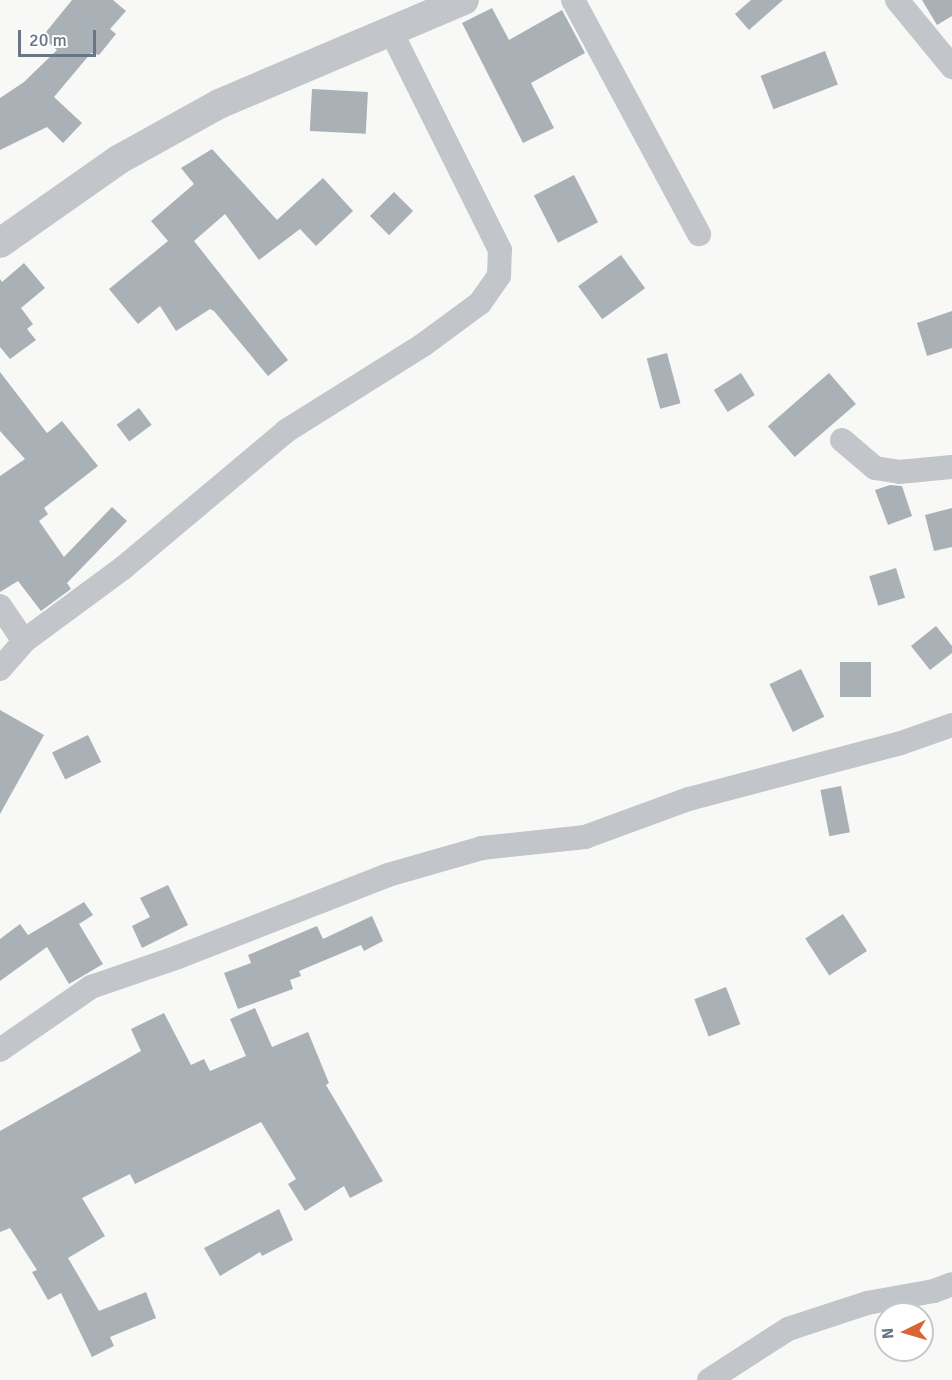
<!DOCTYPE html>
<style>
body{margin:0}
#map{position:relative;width:952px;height:1380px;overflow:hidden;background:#f8f8f6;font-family:Signika,sans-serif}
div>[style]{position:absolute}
.building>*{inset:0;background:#a9b0b6;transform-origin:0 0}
.minor>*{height:24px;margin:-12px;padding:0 12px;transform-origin:12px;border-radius:12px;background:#c2c5c9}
.tertiary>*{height:30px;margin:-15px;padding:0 15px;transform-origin:15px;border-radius:15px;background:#c2c5c9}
span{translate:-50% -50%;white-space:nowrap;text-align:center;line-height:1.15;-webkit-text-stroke:6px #fff;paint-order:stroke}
.north{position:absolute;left:874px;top:1302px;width:60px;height:60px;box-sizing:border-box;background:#fff;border:2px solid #c3c9ce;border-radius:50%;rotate:265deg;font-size:16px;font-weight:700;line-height:24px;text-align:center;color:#697785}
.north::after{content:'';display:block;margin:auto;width:21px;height:27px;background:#d76536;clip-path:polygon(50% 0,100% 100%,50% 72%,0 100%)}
.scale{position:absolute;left:18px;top:30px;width:78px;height:27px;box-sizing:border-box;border:3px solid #697785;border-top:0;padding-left:8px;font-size:18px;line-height:21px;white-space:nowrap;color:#697785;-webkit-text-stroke:4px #fff;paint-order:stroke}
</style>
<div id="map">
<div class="building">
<i style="clip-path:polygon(72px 0,113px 0,126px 11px,110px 29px,116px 34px,99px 55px,91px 53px,54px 97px,82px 123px,63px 143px,47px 127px,0 150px,0 98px,24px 82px,57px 50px,42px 37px)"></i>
<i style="clip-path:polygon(751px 0,783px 0,749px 30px,735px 14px)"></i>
<i style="clip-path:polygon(922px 0,952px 0,952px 16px,937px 25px)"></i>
<i style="clip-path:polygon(492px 8px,509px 40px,562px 10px,585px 53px,531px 83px,554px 128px,523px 143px,462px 23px)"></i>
<i style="left:825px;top:51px;width:36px;height:69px;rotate:69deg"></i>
<i style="left:312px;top:89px;width:56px;height:42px;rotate:3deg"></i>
<i style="clip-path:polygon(212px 149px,277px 220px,323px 178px,353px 211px,316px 246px,300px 229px,259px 260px,225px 214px,194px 241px,288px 360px,268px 376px,214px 311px,210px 309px,176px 331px,160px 306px,138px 324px,109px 289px,168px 241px,151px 221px,194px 184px,181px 168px)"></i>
<i style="left:574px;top:175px;width:53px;height:45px;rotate:63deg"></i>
<i style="left:394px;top:192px;width:27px;height:34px;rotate:45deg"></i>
<i style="left:621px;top:255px;width:41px;height:53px;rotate:54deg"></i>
<i style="clip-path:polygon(24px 263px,45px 288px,21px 308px,33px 324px,27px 329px,36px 340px,10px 359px,0 347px,0 279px,2px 282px)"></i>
<i style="clip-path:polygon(952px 311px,952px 348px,927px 356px,917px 323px)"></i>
<i style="left:667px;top:353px;width:52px;height:21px;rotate:75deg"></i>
<i style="clip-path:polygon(0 372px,47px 433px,62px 421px,98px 466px,44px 508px,48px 514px,39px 521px,64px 557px,112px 507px,127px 521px,67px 583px,71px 589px,41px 611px,18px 581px,0 592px,0 476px,25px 459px,0 431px)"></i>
<i style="left:741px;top:373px;width:26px;height:32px;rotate:58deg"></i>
<i style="left:829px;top:373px;width:41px;height:81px;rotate:49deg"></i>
<i style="left:139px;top:408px;width:21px;height:28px;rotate:53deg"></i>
<i style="clip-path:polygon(890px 485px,902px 486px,912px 516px,888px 525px,875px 490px)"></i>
<i style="clip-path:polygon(952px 508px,952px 547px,934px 551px,925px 515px)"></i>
<i style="left:896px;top:568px;width:31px;height:28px;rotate:73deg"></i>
<i style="clip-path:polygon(936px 626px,952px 646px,952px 653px,930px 670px,911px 646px)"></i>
<i style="left:840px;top:662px;width:31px;height:35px"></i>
<i style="left:801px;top:669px;width:53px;height:35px;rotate:64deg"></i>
<i style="clip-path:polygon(0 710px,44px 735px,0 814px)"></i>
<i style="left:88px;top:735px;width:30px;height:40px;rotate:64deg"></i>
<i style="left:841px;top:786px;width:47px;height:21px;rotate:79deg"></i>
<i style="clip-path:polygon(168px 885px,188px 925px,142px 948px,132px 926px,150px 917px,140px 898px)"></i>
<i style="clip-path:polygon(84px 902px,93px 915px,79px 924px,103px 964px,69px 984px,47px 947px,0 981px,0 939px,20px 924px,28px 935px)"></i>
<i style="left:843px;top:914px;width:44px;height:45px;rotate:57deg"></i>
<i style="clip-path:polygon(372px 916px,383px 941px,364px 951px,361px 945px,299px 971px,301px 976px,290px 980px,293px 989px,238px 1009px,224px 973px,251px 963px,248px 955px,317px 926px,323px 939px)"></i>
<i style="left:726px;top:987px;width:40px;height:34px;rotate:69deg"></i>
<i style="clip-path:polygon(255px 1008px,272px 1047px,308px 1032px,329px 1083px,326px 1085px,383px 1181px,350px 1198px,344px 1186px,305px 1211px,288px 1184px,296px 1179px,261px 1122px,135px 1184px,130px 1174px,82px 1198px,105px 1236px,68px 1258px,99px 1311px,146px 1292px,156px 1318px,110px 1337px,114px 1346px,92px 1357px,61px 1293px,48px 1300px,32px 1272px,37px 1270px,10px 1228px,0 1232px,0 1131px,141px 1051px,131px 1029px,164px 1013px,191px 1065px,204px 1059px,210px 1071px,246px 1056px,230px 1019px)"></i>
<i style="clip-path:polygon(279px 1209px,293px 1240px,262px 1256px,260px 1252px,220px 1276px,204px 1248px)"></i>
</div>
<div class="minor">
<i style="left:573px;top:0;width:266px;rotate:61.7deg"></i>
<i style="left:897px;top:0;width:87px;rotate:50.6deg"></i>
<i style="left:842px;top:440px;width:43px;rotate:40.3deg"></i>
<i style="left:875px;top:468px;width:24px;rotate:9deg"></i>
<i style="left:899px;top:472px;width:53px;rotate:-5.4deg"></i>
<i style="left:0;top:606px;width:42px;rotate:55.6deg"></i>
<i style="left:0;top:669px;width:37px;rotate:-49deg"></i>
<i style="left:24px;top:641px;width:123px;rotate:-36.4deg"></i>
<i style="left:123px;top:568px;width:213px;rotate:-40deg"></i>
<i style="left:286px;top:431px;width:162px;rotate:-32.1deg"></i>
<i style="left:423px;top:345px;width:71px;rotate:-36.4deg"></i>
<i style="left:480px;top:303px;width:33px;rotate:-55deg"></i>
<i style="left:499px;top:276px;width:26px;rotate:-88deg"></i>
<i style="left:500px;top:250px;width:245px;rotate:-116.5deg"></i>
<i style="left:0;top:1050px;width:111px;rotate:-34.7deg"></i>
<i style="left:91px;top:987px;width:92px;rotate:-19deg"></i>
<i style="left:178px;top:957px;width:225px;rotate:-21.3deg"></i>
<i style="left:388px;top:875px;width:98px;rotate:-16deg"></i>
<i style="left:482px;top:848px;width:104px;rotate:-6.1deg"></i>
<i style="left:585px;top:837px;width:111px;rotate:-20.1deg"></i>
<i style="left:689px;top:799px;width:219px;rotate:-14.8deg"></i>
<i style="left:901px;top:743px;width:54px;rotate:-19.4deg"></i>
<i style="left:709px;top:1380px;width:94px;rotate:-32.8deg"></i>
<i style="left:788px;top:1329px;width:83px;rotate:-18.2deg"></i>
<i style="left:867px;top:1303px;width:68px;rotate:-10.2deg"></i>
<i style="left:934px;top:1291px;width:19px;rotate:-21deg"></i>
</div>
<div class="tertiary">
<i style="left:0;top:243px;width:144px;rotate:-35.1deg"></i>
<i style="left:118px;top:160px;width:115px;rotate:-29deg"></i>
<i style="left:219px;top:104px;width:266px;rotate:-23deg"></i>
</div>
<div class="north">N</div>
<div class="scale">20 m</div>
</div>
